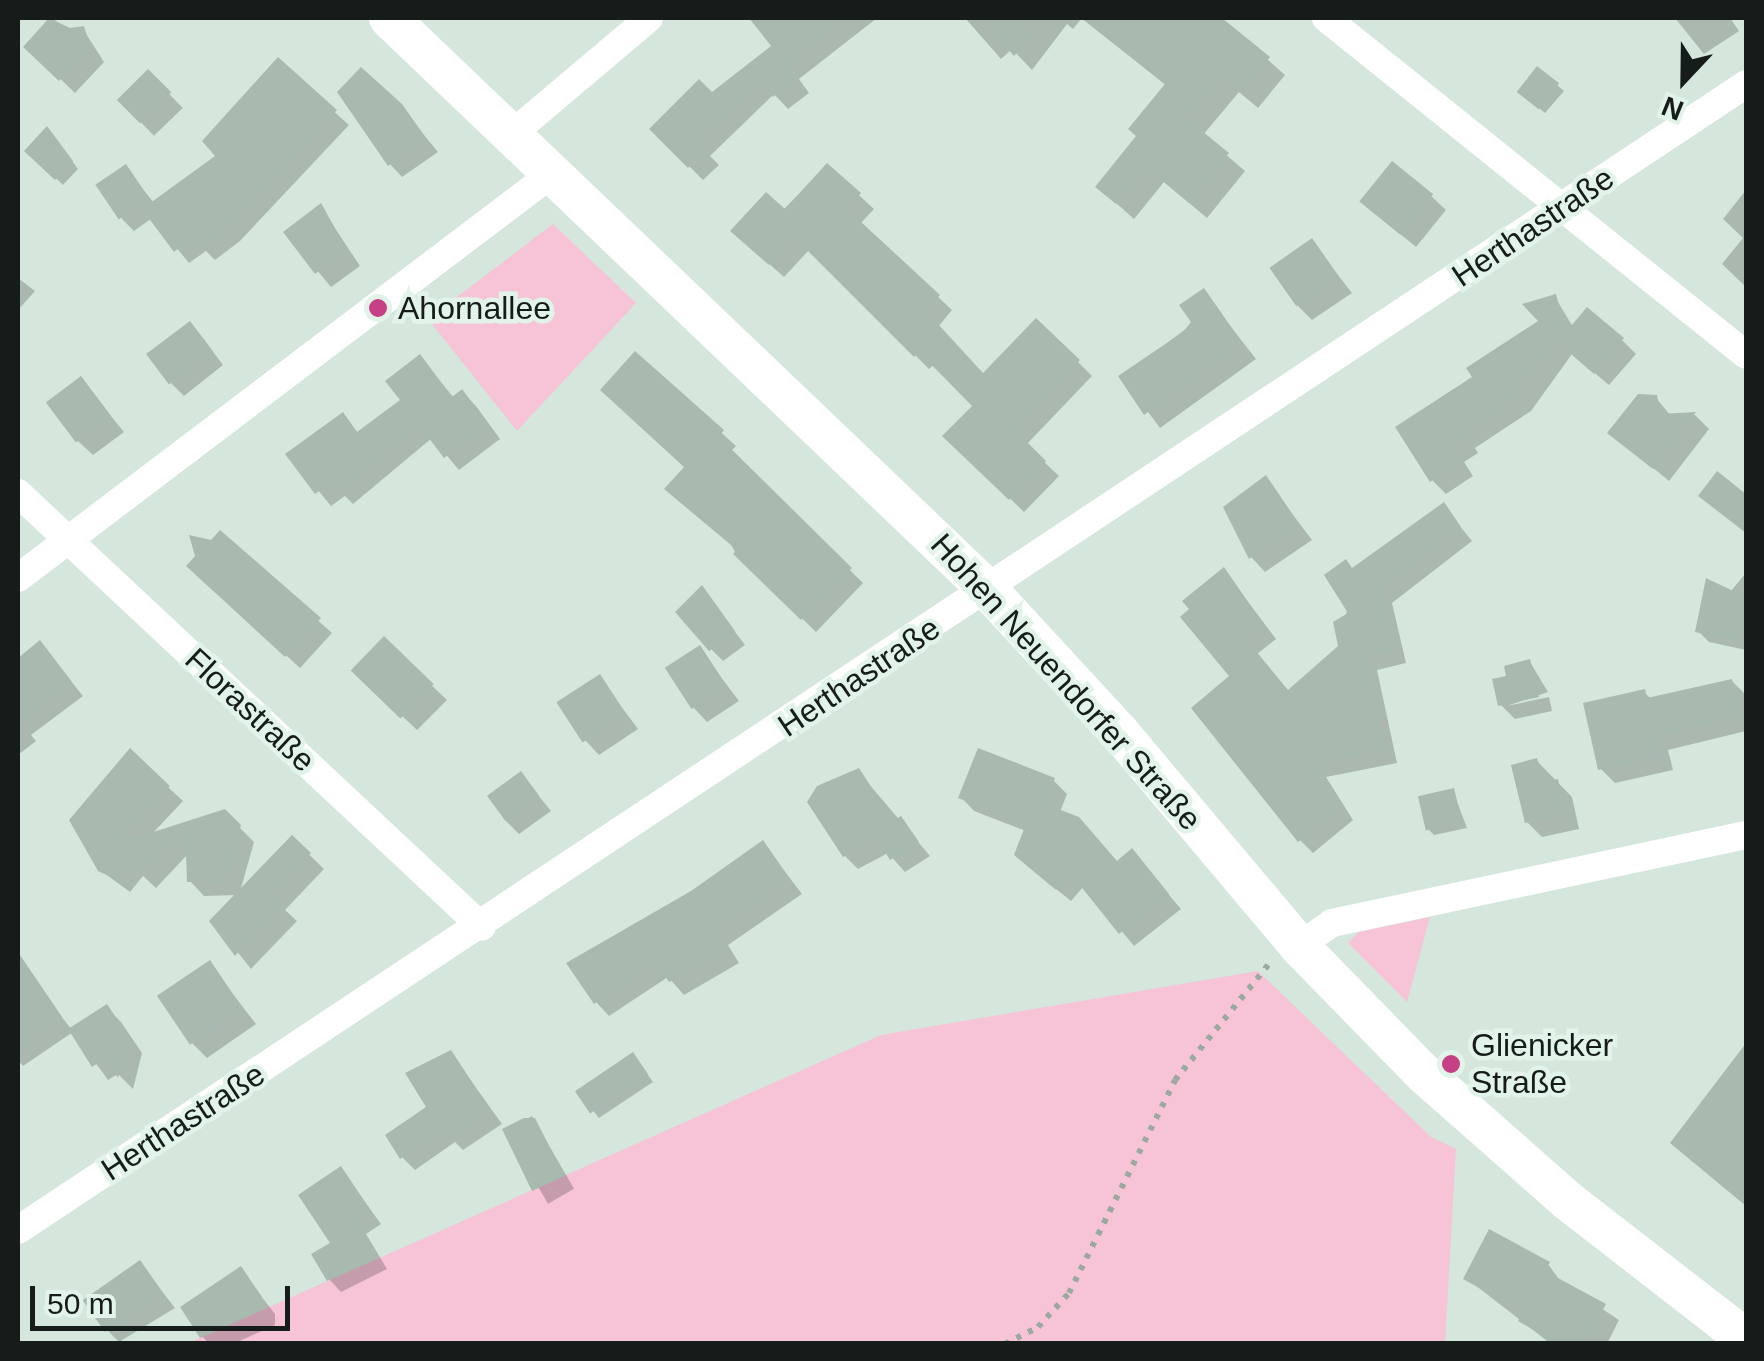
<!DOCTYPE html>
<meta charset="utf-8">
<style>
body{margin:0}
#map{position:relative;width:1764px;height:1361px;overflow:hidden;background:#d5e7dd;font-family:Arial,sans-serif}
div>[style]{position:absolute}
.green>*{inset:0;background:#f6c3d7}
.shadow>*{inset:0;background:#0003;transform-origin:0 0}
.building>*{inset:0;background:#a8b9b0;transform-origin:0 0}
.path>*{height:6px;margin-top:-3px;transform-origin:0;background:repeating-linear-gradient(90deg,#9ba9a1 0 5px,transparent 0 13px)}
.street>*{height:28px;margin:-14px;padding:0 14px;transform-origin:14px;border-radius:14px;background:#fff}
.secondary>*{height:40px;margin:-20px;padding:0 20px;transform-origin:20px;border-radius:20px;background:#fff}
.dots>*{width:28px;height:28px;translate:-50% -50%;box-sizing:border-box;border:5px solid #e2f4ea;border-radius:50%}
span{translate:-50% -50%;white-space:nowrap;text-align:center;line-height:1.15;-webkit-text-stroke:9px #e2f4ea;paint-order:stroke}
.street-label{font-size:32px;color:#161c19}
.poi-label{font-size:32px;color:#161c19}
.left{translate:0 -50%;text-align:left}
.frame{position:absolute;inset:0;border:20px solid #161c19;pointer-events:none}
.north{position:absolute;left:1634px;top:30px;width:100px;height:100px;-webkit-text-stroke:8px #e2f4ea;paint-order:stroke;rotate:202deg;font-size:28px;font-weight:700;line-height:40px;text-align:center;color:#161c19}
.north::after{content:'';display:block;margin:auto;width:35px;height:45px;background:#161c19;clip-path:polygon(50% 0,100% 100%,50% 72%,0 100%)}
.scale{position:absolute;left:30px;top:1286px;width:260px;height:45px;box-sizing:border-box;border:5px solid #161c19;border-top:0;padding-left:12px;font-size:30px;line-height:35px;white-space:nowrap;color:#161c19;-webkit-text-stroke:8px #e2f4ea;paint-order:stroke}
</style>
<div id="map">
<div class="green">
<i style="clip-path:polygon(553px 224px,636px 303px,517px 431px,428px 319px)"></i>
<i style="clip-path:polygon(1430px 917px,1407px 1002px,1348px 943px,1359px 932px)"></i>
<i style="clip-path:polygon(1258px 971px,1431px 1137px,1456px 1149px,1445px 1343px,186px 1344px,881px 1035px)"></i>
</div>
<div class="shadow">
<i style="clip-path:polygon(52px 18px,69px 31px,83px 29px,104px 62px,75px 93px,26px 46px)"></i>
<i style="clip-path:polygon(752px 18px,877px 18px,799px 79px,809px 93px,788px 109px,774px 94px,710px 156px,719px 165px,703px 180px,652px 129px,712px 95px,775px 46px)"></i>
<i style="clip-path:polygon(965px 18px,1221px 18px,1285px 75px,1258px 108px,1239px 92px,1203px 135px,1245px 171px,1207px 218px,1164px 182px,1134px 219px,1098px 187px,1139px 137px,1167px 86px,1082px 18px,1073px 29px,1067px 24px,1032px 70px,1012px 49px,1001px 59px)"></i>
<i style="clip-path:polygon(1675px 18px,1730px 18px,1739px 31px,1704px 54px)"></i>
<i style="clip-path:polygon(278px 61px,349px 125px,240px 241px,215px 260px,206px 251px,189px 263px,152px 218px,134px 231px,122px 219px,126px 168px,154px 203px,218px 156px)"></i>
<i style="left:148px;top:72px;width:50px;height:40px;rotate:46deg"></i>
<i style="clip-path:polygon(1557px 85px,1564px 91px,1545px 113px,1526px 97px)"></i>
<i style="clip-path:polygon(400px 106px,438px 152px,402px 177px,390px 164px)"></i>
<i style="clip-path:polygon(53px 135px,78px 169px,63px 185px,27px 150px)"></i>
<i style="clip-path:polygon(827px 166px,874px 209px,860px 224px,952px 310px,938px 327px,983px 376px,1059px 343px,1092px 376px,1026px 445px,1059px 476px,1024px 512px,946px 436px,976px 406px,935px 364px,929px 369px,810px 249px,784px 277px,748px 245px)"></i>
<i style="clip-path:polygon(1746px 190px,1746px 287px,1722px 264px,1743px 238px,1723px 219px)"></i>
<i style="clip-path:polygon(1431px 196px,1446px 210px,1416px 247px,1377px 215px)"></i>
<i style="clip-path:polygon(321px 207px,360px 266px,331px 287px,286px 233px)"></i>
<i style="clip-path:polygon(1312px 242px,1352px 293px,1312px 320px,1297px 305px)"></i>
<i style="clip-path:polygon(18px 278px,35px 291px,18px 310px)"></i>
<i style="clip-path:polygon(1203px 291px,1256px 359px,1160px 428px,1122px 377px,1195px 322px)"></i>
<i style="clip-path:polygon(1555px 297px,1573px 327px,1622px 340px,1636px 354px,1609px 385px,1572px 354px,1531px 411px,1475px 448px,1478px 453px,1464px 462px,1473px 476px,1446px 494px,1432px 480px,1475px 377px,1541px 321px)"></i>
<i style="clip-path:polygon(202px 337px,223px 365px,184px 396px,171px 383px)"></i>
<i style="clip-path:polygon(635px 355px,736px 446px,730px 452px,863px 583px,816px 632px,736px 554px)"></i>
<i style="clip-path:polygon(420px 357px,454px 398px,462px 392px,476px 406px,500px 439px,459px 470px,432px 438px,353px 504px,345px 496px,331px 506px,289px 455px,342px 415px,359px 434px,403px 401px)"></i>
<i style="clip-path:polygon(81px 379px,124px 432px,93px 455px,78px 441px)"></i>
<i style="clip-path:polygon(1656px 398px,1671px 416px,1695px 415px,1709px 429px,1669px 481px,1611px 433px)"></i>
<i style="clip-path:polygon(1265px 478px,1312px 540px,1265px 572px,1251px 557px)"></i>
<i style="clip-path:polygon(1443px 505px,1472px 541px,1392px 603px,1406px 663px,1377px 670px,1397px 763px,1326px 777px,1353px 820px,1313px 853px,1300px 840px,1233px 677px,1224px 570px,1276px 639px,1257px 654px,1289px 692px,1341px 647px,1353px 570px)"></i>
<i style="clip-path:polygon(220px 534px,332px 633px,300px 668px,203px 579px,198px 557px)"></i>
<i style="clip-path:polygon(1745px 574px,1746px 650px,1709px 642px,1698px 631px)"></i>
<i style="clip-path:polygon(702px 588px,745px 645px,723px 661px,711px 649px)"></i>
<i style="clip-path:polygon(384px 640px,447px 700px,417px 730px,369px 685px)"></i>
<i style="clip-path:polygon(40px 643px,83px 696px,31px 735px,36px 741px,18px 755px,18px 661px)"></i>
<i style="clip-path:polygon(699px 648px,739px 701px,707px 722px,693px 707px)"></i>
<i style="clip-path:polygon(1530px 662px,1548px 692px,1507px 706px,1549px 697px,1552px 711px,1515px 719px,1500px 704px,1509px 678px)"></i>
<i style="clip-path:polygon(600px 678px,638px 729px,599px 755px,585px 740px)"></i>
<i style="clip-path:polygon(1732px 681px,1746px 695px,1746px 731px,1668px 750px,1673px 770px,1615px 783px,1601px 769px,1644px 692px,1652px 700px)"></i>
<i style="clip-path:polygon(130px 752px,183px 801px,151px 835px,224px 812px,254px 842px,240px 892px,292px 838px,324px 869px,285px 910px,297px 921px,251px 969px,213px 921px,238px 895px,204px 896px,190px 881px,189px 853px,156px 888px,143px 876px,130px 892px,100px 870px)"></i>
<i style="clip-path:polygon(1537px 761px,1572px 797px,1579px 829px,1542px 837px,1527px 822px)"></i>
<i style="clip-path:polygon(858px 771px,930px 856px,905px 872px,888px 853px,858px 869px,845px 856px)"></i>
<i style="clip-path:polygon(521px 774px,551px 811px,519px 834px,504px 819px)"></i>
<i style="clip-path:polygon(1054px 781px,1067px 794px,1060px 812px,1118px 863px,1132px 851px,1181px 909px,1134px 946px,1084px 886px,1071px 901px,1030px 868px,1026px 831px,974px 811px,961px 797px)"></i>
<i style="clip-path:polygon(1453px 791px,1467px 828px,1434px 835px,1428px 829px)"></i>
<i style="clip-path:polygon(763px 843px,802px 894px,728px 945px,739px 963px,684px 995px,668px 977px,609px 1016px,596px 1002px,692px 893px)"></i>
<i style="clip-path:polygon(18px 961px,72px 1030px,106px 1007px,121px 1022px,142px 1053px,133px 1089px,118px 1074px,108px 1080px,73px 1032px,23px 1066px,18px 1060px)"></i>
<i style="clip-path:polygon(209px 963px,256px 1024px,207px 1058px,192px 1043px)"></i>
<i style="clip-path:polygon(451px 1053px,502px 1124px,463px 1150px,455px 1142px,415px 1170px,402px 1157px)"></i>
<i style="clip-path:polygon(1740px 1056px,1746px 1061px,1746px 1204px,1673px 1143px)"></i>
<i style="clip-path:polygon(639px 1062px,653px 1082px,599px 1118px,579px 1093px)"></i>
<i style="left:532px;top:1116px;width:84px;height:30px;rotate:60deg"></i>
<i style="clip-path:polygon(341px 1169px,381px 1224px,366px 1234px,387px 1269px,341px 1292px,329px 1279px)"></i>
<i style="clip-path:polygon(140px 1263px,175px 1308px,119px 1342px,104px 1327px)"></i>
<i style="clip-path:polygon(1548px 1264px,1561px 1282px,1619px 1320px,1607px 1344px,1551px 1344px,1466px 1278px)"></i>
<i style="clip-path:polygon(240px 1269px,275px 1314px,275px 1325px,233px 1344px,209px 1344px,202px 1336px)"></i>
</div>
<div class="building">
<i style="clip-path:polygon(49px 18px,70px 28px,84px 26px,90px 46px,59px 81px,23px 47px)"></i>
<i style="clip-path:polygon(749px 18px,844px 18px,787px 64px,797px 78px,773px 97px,761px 81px,699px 141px,707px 149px,688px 168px,649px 129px,699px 79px,712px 92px,771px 46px)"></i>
<i style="clip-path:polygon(982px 18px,1013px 18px,1032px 32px,1014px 56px)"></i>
<i style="clip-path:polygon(1081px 18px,1222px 18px,1270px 57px,1240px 93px,1220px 77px,1186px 118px,1229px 153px,1189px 203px,1146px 167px,1116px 204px,1095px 187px,1136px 136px,1128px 129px,1165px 84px)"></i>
<i style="clip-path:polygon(278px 57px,337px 110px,227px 228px,200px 249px,192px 238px,174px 252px,142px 209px,215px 156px,202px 141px)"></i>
<i style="left:1537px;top:66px;width:28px;height:33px;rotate:38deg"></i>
<i style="clip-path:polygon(361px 67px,402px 104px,426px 138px,388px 166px,337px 92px)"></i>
<i style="left:148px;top:69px;width:33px;height:44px;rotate:45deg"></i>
<i style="clip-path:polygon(47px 126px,73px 161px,55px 180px,24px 151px)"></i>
<i style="left:1392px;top:161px;width:53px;height:52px;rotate:39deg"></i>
<i style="clip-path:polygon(827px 163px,861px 193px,847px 209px,940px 295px,926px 311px,983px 373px,1036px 318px,1080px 360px,1014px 429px,1046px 461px,1009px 500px,942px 436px,972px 406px,919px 352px,914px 357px,794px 237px,769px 265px,730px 231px,766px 192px,785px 209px)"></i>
<i style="left:126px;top:164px;width:42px;height:37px;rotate:56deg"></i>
<i style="clip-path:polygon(321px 203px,347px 250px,315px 274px,283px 232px)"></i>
<i style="left:1312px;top:238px;width:47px;height:52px;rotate:55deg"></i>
<i style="clip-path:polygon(1204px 288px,1243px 344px,1144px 415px,1118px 376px,1183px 332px,1191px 322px,1179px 305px)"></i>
<i style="clip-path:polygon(1556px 294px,1566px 332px,1587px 307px,1624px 338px,1594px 374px,1557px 342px,1514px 391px,1518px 397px,1463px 434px,1466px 439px,1452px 447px,1462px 461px,1430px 482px,1395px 427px,1472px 377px,1466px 368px,1538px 321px,1522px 304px)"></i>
<i style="left:190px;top:321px;width:38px;height:55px;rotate:53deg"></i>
<i style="clip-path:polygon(635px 351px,724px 430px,719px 437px,852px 568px,801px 620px,733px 554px,737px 550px,664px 489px,684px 467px,600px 390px)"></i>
<i style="clip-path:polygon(420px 354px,452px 397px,462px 389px,488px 424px,444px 458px,419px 425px,338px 492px,330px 483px,315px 494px,285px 454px,343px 412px,357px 432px,400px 400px,385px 381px)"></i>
<i style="left:81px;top:376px;width:50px;height:44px;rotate:53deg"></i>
<i style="clip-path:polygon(1638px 394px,1657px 395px,1660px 414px,1696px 412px,1653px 469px,1607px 433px)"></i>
<i style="clip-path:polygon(1717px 471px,1746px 494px,1746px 533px,1698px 496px)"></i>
<i style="clip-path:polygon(1266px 475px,1299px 524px,1249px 559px,1223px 507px)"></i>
<i style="clip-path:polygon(1444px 502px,1461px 527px,1380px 589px,1394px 650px,1365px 657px,1385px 750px,1315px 764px,1342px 805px,1298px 842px,1191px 708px,1229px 676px,1180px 617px,1189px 609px,1182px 601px,1224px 567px,1264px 625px,1246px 639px,1288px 690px,1338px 646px,1333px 622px,1348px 613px,1324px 575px,1346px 559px,1352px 568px)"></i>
<i style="clip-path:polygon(220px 530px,321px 618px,285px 657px,186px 566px,195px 556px,189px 535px,211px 540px)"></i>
<i style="clip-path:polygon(1706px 578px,1746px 597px,1739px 641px,1695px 632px)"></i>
<i style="clip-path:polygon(702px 585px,735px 631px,709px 651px,675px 612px)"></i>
<i style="left:384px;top:636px;width:69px;height:48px;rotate:44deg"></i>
<i style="clip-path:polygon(40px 640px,72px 682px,18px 723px,18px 658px)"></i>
<i style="left:700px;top:645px;width:49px;height:42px;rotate:57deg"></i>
<i style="clip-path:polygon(1530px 659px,1539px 697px,1498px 706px,1492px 679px,1506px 676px,1504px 666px)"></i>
<i style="left:600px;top:674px;width:48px;height:52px;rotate:57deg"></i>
<i style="clip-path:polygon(1732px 679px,1741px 716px,1656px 736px,1660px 756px,1598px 770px,1583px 703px,1645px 689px,1647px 698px)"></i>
<i style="clip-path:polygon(130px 748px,170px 786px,116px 844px,225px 809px,241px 825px,226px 882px,187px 882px,185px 827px,140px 875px,128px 863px,115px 879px,98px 871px,69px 820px)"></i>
<i style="clip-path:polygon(978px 748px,1055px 778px,1045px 804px,1079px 817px,1117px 861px,1132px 848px,1169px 894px,1119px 934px,1071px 874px,1056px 890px,1014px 855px,1024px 829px,1018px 821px,958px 798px)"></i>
<i style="clip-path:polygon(1537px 758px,1543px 782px,1558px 779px,1566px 814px,1525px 823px,1511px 765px)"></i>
<i style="clip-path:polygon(859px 768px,893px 821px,901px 816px,919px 842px,890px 860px,877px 839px,843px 857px,807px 802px,817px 786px)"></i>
<i style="left:521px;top:771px;width:31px;height:42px;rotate:54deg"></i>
<i style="left:1454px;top:788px;width:35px;height:37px;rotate:77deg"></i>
<i style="clip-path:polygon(292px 835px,311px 853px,272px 894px,284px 905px,235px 956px,209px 921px)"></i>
<i style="clip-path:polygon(763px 840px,790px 879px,716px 930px,728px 948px,669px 982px,656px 963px,594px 1004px,566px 963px,691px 891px)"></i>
<i style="clip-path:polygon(18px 952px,62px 1017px,18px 1047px)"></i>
<i style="left:210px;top:960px;width:59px;height:64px;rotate:56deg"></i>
<i style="clip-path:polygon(107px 1004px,128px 1036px,118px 1078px,105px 1058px,92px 1067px,68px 1029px)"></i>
<i style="clip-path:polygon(1746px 1043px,1746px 1206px,1670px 1143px)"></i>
<i style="clip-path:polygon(451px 1050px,491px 1111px,448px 1139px,442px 1130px,400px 1159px,385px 1135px,426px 1107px,405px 1073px)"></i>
<i style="left:633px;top:1052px;width:27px;height:70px;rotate:56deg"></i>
<i style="clip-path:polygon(524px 1118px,535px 1118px,564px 1176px,532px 1191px,502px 1129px)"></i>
<i style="clip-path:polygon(341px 1166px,371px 1211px,355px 1221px,376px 1256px,327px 1281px,311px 1254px,330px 1243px,298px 1195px)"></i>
<i style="clip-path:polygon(1489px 1229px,1550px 1262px,1545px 1271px,1606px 1304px,1585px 1344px,1558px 1344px,1518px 1321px,1523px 1312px,1463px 1279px)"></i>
<i style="left:140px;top:1260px;width:39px;height:70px;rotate:55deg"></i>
<i style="clip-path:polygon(241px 1266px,262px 1297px,261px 1310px,200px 1338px,180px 1307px)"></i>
</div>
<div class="path">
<i style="left:1005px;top:1344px;width:37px;rotate:-27deg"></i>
<i style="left:1038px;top:1327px;width:46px;rotate:-47.6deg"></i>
<i style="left:1069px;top:1293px;width:238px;rotate:-63.5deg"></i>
<i style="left:1175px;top:1080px;width:148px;rotate:-51deg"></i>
</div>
<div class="street">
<i style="left:1326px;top:18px;width:538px;rotate:38.74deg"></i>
<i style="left:513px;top:133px;width:178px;rotate:-40.2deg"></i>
<i style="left:18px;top:493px;width:635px;rotate:43.09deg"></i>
<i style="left:18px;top:578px;width:672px;rotate:-37.14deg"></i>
<i style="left:1299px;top:946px;width:40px;rotate:-34.9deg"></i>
<i style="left:1332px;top:923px;width:423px;rotate:-12deg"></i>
<i style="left:18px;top:1230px;width:2073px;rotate:-33.55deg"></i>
</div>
<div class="secondary">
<i style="left:389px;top:18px;width:828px;rotate:43.68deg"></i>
<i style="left:988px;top:590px;width:193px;rotate:47.3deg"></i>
<i style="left:1119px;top:732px;width:280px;rotate:49.9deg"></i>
<i style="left:1299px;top:946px;width:179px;rotate:45.7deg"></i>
<i style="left:1424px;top:1074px;width:192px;rotate:41.4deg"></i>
<i style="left:1568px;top:1201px;width:225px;rotate:37.8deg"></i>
</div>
<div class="dots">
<i style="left:378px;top:308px;background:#c54084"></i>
<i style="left:1451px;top:1064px;background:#c54084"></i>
</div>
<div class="street-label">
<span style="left:1533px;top:227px;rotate:-34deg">Herthastraße</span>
<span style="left:859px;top:677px;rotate:-34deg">Herthastraße</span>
<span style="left:1066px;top:682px;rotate:48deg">Hohen Neuendorfer Straße</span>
<span style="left:250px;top:710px;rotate:43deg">Florastraße</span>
<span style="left:183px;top:1122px;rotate:-33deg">Herthastraße</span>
</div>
<div class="poi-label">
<span class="left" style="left:398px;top:308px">Ahornallee</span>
<span class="left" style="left:1471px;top:1064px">Glienicker<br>Straße</span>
</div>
<div class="frame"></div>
<div class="north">N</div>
<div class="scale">50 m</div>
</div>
